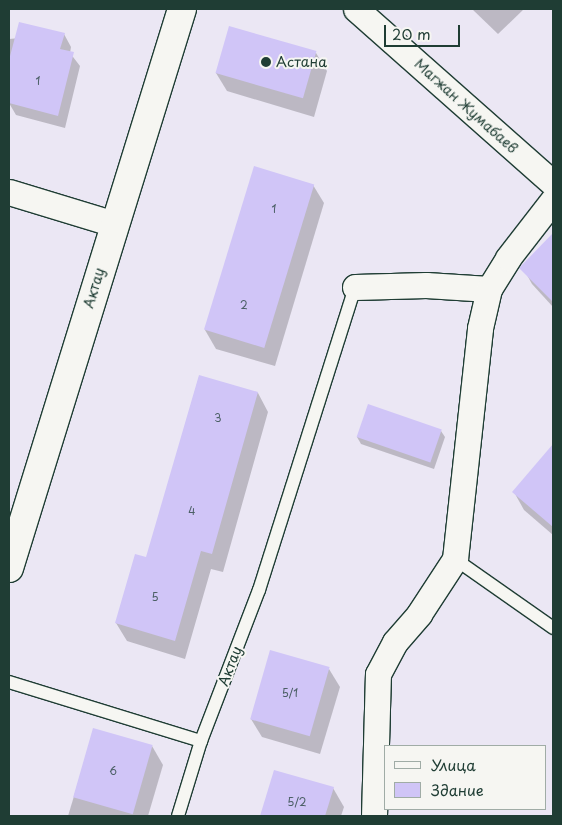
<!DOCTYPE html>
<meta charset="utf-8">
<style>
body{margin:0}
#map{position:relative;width:562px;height:825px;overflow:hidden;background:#ebe7f4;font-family:"Playpen Sans",sans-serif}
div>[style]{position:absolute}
.shadow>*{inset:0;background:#0003}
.building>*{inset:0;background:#d0c5f7;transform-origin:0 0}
.roads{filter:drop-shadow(1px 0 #1f3d34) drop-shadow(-1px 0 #1f3d34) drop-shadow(0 1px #1f3d34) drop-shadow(0 -1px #1f3d34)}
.service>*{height:12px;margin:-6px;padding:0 6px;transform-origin:6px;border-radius:6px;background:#f6f6f2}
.minor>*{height:25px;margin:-12.5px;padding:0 12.5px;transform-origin:12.5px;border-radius:12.5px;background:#f6f6f2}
.tertiary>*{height:28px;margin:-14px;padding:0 14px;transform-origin:14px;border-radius:14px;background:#f6f6f2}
.dots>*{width:14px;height:14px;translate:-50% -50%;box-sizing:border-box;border:2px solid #f6f6f2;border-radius:50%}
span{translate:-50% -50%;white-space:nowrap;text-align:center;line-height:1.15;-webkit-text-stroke:4px #f6f6f2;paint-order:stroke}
.number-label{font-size:11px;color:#4b5f65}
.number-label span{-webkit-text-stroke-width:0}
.poi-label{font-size:14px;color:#1f3d34}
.left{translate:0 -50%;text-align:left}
.street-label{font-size:14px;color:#1f3d34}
.frame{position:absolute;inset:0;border:10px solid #1f3d34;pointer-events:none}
.legend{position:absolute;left:384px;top:745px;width:162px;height:65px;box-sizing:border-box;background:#f6f6f2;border:1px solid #a0aca6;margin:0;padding:6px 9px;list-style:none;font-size:15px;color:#1f3d34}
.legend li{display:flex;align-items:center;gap:10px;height:25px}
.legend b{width:25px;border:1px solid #a0aca6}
.scale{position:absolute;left:384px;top:25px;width:76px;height:22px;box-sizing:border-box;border:2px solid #1f3d34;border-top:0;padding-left:6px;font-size:15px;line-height:18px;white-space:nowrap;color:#1f3d34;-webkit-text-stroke:4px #f6f6f2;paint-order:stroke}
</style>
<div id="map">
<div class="shadow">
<i style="clip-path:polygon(472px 9px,524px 9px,498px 34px)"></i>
<i style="clip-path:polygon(64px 34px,71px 47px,70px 53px,80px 66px,65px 128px,16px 115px,9px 103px,9px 39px)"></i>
<i style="clip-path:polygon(316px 53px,327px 71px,314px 117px,227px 91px,216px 73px)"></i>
<i style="clip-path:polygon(255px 168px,313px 185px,324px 203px,275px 366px,216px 349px,205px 330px)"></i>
<i style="clip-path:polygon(553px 235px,553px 307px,532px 284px,522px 266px)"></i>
<i style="clip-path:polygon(199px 377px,258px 393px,268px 412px,223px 572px,211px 569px,185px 659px,127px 641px,116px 623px,147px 559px)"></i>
<i style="clip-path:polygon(441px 431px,445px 437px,434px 469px,361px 444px,357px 437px)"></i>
<i style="clip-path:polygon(553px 446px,553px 535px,524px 510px,514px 492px)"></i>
<i style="clip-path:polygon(329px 669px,340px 687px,320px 754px,262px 737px,251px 719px)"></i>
<i style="clip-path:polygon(94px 730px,152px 746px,163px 765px,148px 816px,68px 816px)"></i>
<i style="clip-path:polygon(275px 771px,333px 788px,344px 807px,341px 816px,261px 816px)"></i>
</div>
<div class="building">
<i style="clip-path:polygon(19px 22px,65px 33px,60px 49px,74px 52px,58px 116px,9px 103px,9px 60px)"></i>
<i style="left:229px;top:26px;width:91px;height:49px;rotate:16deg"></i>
<i style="left:254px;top:166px;width:63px;height:171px;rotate:17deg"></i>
<i style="clip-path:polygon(553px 233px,553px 302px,519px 268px)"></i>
<i style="clip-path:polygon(199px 375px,258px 392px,212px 554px,201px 551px,175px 641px,115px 623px,135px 554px,146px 557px)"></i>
<i style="left:368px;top:404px;width:78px;height:35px;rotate:19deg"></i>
<i style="clip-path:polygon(553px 444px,553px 527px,512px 492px)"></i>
<i style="left:270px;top:650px;width:62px;height:72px;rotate:16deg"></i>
<i style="left:93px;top:728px;width:62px;height:72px;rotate:16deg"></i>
<i style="clip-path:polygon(274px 770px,334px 787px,325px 816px,260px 816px)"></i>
</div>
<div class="roads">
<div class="service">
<i style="left:455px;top:559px;width:120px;rotate:35.1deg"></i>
<i style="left:9px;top:682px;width:201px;rotate:17.1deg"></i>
<i style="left:178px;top:816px;width:78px;rotate:-73deg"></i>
<i style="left:201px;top:741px;width:162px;rotate:-69deg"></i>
<i style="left:259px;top:590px;width:318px;rotate:-72.4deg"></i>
</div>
<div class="minor">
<i style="left:356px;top:9px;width:263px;rotate:41.5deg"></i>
<i style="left:9px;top:192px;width:110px;rotate:16.9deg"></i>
<i style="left:355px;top:287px;width:71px;rotate:-1.6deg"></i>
<i style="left:426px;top:285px;width:63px;rotate:3.6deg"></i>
<i style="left:374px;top:816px;width:142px;rotate:-88.4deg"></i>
<i style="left:378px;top:674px;width:36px;rotate:-62deg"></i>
<i style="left:395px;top:642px;width:37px;rotate:-49deg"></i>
<i style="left:419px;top:614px;width:66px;rotate:-56.8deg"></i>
<i style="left:455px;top:559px;width:232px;rotate:-83.8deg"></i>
<i style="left:480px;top:328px;width:40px;rotate:-77deg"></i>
<i style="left:489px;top:289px;width:36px;rotate:-58deg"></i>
<i style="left:508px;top:258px;width:73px;rotate:-52.2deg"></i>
</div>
<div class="tertiary">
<i style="left:9px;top:568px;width:585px;rotate:-72.8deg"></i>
</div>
</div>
<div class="dots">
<i style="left:266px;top:62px;background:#1f3d34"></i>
</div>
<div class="number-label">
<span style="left:38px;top:81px">1</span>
<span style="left:274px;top:209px">1</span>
<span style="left:244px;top:305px">2</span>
<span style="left:218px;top:418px">3</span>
<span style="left:192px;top:511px">4</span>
<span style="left:155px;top:597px">5</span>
<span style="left:290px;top:693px">5/1</span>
<span style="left:113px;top:771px">6</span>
<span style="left:297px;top:802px">5/2</span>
</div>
<div class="poi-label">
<span class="left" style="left:276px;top:62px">Астана</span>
</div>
<div class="street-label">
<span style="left:466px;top:106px;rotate:42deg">Магжан Жумабаев</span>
<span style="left:94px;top:288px;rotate:-73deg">Актау</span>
<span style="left:230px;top:666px;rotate:-69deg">Актау</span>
</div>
<div class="frame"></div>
<ul class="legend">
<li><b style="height:6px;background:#f6f6f2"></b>Улица</li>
<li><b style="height:14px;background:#d0c5f7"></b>Здание</li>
</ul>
<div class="scale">20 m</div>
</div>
